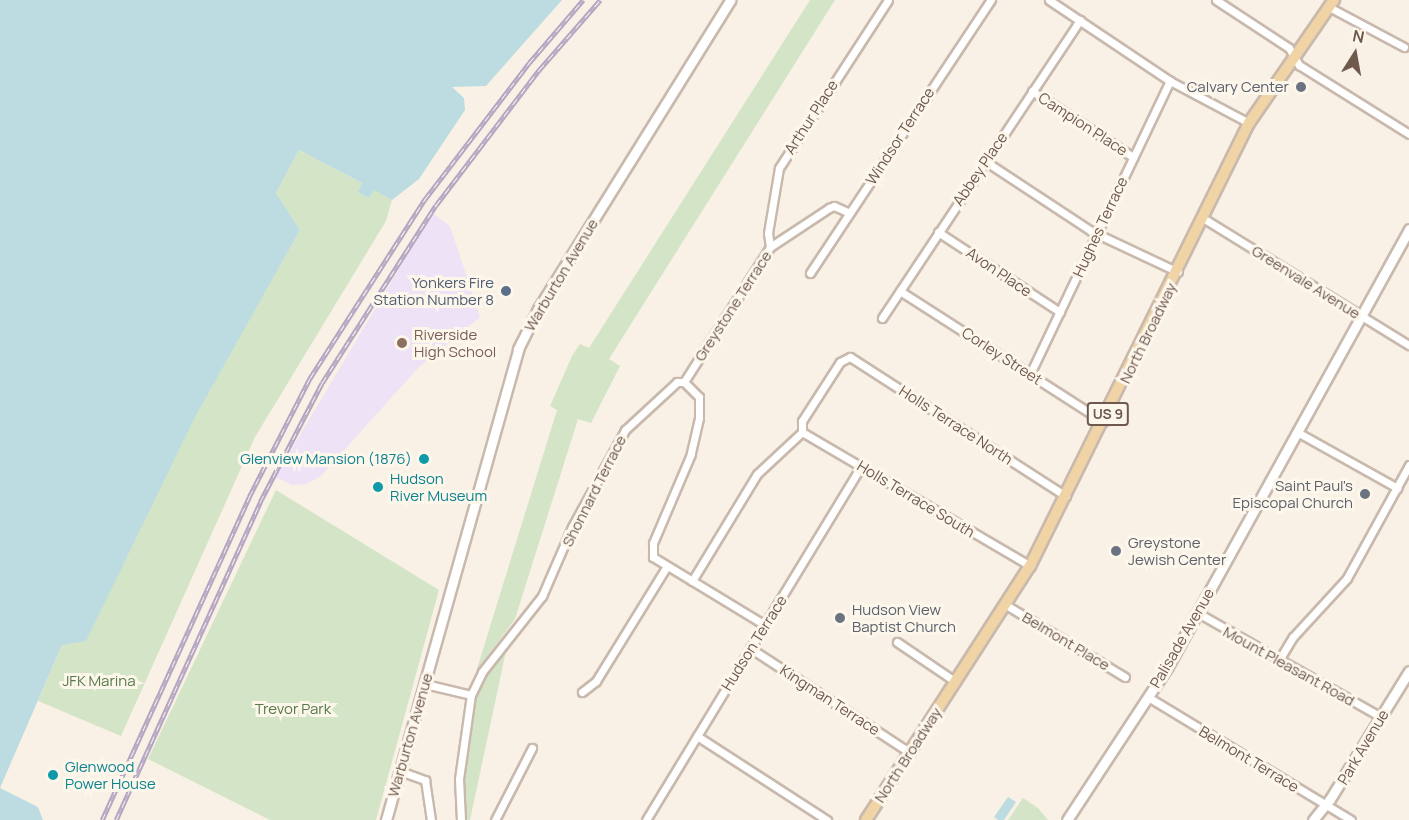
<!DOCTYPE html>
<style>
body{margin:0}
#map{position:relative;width:1409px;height:820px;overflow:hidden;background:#f9f1e5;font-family:Manrope,sans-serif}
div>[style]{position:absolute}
.education>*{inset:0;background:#eee2f6}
.green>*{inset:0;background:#d3e5c6}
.water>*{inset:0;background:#bcdce1}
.roads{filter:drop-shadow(2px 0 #c9b9ad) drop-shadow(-2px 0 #c9b9ad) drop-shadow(0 2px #c9b9ad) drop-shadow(0 -2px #c9b9ad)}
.street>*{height:7px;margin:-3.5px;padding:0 3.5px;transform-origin:3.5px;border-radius:3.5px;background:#fff}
.secondary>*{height:9px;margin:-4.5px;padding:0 4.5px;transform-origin:4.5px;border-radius:4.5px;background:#fff}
.primary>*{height:10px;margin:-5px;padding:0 5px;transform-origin:5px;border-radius:5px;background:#f1d4a5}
.rail>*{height:4.5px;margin-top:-2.25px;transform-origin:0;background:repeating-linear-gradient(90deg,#fdf6eb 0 7px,#b4a5c2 0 14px);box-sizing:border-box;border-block:2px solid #b4a5c2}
.dots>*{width:16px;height:16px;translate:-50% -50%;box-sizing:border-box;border:3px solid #fdf6eb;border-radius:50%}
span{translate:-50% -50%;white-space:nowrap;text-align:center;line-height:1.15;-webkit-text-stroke:6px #fdf6eb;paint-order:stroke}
.shield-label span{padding:2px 4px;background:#fdf6eb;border:2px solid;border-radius:4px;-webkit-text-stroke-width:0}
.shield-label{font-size:14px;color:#6f594d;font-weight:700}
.worship-label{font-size:15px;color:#5b616d}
.right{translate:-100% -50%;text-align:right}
.left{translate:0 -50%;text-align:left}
.street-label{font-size:15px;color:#6f594d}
.service-label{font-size:15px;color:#4e5e75}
.education-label{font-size:15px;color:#785e54}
.culture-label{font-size:15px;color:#0d838f}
.park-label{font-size:15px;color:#587a4a}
.north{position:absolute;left:1325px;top:24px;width:60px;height:60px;-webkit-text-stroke:4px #fdf6eb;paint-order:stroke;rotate:11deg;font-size:16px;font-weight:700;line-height:24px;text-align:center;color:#6f594d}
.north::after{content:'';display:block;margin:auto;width:21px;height:27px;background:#6f594d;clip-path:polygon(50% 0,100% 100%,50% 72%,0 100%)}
</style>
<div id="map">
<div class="education">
<i style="clip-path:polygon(432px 213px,450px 226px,480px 317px,418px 368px,321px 476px,306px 484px,292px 485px,275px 477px)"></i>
</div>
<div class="green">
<i style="clip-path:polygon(810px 0,835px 0,609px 359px,620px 366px,591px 423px,578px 419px,515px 619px,476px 672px,557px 410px,550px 406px,572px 356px,580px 344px,589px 348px)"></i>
<i style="clip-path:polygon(299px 150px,362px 183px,358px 192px,362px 195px,369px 198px,373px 189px,392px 200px,386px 221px,255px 437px,121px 736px,38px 701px,62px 645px,300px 230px,276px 193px)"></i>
<i style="clip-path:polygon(276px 490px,439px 590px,376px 820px,270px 820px,148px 759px)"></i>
<i style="clip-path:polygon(506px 651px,470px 820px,467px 820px,464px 780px,474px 699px,491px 663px)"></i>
<i style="clip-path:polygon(1023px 798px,1038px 808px,1048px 820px,1008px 820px)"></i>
</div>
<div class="water">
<i style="clip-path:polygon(0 0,562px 0,486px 86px,452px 87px,464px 98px,465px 110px,419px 179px,392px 200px,374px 190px,369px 198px,362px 195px,358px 192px,362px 183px,299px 150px,276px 193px,300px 230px,196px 415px,86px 641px,62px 645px,0 788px,38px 807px,43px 820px,0 820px)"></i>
<i style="clip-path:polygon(1008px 797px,1016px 802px,1004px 820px,998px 820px,994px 817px)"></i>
</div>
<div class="roads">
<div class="street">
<i style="left:1049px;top:0;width:146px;rotate:33.8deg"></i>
<i style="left:1170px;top:81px;width:89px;rotate:28deg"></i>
<i style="left:1216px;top:0;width:87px;rotate:33.3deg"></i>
<i style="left:1289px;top:48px;width:20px;rotate:60deg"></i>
<i style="left:1299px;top:65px;width:130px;rotate:32.1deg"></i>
<i style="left:1329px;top:7px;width:85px;rotate:28.1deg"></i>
<i style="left:1032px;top:91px;width:121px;rotate:33.2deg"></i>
<i style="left:985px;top:161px;width:127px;rotate:33.4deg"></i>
<i style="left:1091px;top:231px;width:96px;rotate:25.2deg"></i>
<i style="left:1203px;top:218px;width:242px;rotate:31.7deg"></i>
<i style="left:938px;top:232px;width:146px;rotate:33.3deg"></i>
<i style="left:770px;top:247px;width:14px;rotate:-98deg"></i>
<i style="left:768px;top:233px;width:66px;rotate:-80.4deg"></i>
<i style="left:779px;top:168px;width:200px;rotate:-57deg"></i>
<i style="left:810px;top:273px;width:328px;rotate:-56.5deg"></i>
<i style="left:900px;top:291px;width:242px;rotate:32.7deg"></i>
<i style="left:882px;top:318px;width:358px;rotate:-56.4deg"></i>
<i style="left:1030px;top:374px;width:325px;rotate:-64.5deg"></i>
<i style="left:684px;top:382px;width:160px;rotate:-57.5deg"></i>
<i style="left:770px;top:247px;width:71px;rotate:-33.5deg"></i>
<i style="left:829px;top:208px;width:5px;rotate:-22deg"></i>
<i style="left:834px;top:206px;width:17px;rotate:24deg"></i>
<i style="left:802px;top:432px;width:11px;rotate:-90deg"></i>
<i style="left:802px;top:421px;width:70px;rotate:-57.2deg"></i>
<i style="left:840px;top:362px;width:11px;rotate:-27deg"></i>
<i style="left:850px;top:357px;width:257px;rotate:32.8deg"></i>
<i style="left:802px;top:432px;width:264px;rotate:30.4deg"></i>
<i style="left:1297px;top:432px;width:115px;rotate:29.2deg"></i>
<i style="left:692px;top:581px;width:125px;rotate:-58.7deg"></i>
<i style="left:757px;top:474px;width:62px;rotate:-43deg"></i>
<i style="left:1006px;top:605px;width:139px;rotate:31.2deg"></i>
<i style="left:1198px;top:613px;width:210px;rotate:29.6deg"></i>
<i style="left:897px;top:642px;width:71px;rotate:34.1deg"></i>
<i style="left:750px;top:648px;width:190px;rotate:33.2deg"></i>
<i style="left:1279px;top:660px;width:27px;rotate:-59deg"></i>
<i style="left:1293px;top:637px;width:80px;rotate:-47.5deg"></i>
<i style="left:1347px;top:578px;width:129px;rotate:-61.2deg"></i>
<i style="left:425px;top:684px;width:47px;rotate:13.4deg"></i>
<i style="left:582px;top:692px;width:18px;rotate:-38deg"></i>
<i style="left:596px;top:681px;width:135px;rotate:-58.3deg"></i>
<i style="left:1148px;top:697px;width:237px;rotate:31.2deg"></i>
<i style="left:697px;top:736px;width:155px;rotate:32.9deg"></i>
<i style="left:400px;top:771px;width:27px;rotate:20deg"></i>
<i style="left:425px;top:780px;width:40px;rotate:81.5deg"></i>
<i style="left:461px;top:820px;width:41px;rotate:-92.8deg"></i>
<i style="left:459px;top:779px;width:85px;rotate:-81.9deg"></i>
<i style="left:471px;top:695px;width:25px;rotate:-64deg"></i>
<i style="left:482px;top:672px;width:97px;rotate:-51.7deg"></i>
<i style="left:542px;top:596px;width:75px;rotate:-66.5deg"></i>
<i style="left:572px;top:527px;width:111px;rotate:-61.3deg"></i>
<i style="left:625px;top:430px;width:71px;rotate:-42.7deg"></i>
<i style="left:677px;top:382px;width:7px"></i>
<i style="left:684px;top:382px;width:21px;rotate:45deg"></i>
<i style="left:699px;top:397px;width:21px;rotate:90deg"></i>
<i style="left:699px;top:418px;width:37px;rotate:103deg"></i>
<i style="left:691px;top:454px;width:97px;rotate:113.1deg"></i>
<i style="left:653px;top:543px;width:14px;rotate:90deg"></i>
<i style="left:653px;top:557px;width:131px;rotate:31.3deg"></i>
<i style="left:495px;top:820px;width:81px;rotate:-62.8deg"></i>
<i style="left:646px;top:820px;width:413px;rotate:-58.7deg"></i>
</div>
<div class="secondary">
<i style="left:386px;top:820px;width:489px;rotate:-74.3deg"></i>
<i style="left:518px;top:349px;width:45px;rotate:-63.4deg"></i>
<i style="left:538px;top:309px;width:364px;rotate:-58.1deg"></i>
<i style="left:1067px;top:820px;width:184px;rotate:-56.7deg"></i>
<i style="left:1168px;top:666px;width:499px;rotate:-61.1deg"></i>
<i style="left:1313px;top:820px;width:27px;rotate:-51deg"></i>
<i style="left:1330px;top:799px;width:150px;rotate:-58.3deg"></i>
</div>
<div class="primary">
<i style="left:866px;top:820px;width:302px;rotate:-57.2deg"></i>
<i style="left:1030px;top:566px;width:494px;rotate:-63.7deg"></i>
<i style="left:1249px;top:123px;width:150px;rotate:-55.4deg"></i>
</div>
</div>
<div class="rail">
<i style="left:102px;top:820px;width:355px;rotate:-65.5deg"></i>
<i style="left:249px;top:497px;width:134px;rotate:-62.9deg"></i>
<i style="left:310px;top:378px;width:213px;rotate:-57.3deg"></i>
<i style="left:425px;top:199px;width:171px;rotate:-52.6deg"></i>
<i style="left:529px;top:63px;width:83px;rotate:-49.4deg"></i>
<i style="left:116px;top:820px;width:349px;rotate:-65.6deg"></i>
<i style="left:260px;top:502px;width:134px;rotate:-62.5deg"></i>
<i style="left:322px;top:383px;width:211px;rotate:-57.4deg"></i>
<i style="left:436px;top:205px;width:170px;rotate:-52.7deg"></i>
<i style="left:539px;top:70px;width:93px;rotate:-48.9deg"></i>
</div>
<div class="dots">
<i style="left:1301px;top:87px;background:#6b7280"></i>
<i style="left:506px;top:291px;background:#5c6f8a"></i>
<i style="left:402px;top:343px;background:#8d6e63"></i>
<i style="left:424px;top:459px;background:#0f9aa8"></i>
<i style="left:378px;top:487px;background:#0f9aa8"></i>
<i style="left:1365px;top:494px;background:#6b7280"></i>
<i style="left:1116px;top:551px;background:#6b7280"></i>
<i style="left:840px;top:618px;background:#6b7280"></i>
<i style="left:53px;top:775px;background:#0f9aa8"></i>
</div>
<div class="shield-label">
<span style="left:1108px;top:414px">US 9</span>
</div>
<div class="worship-label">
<span class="right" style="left:1289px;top:87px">Calvary Center</span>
<span class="right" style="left:1353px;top:494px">Saint Paul's<br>Episcopal Church</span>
<span class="left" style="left:1128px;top:551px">Greystone<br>Jewish Center</span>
<span class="left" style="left:852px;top:618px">Hudson View<br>Baptist Church</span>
</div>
<div class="street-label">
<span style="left:811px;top:117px;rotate:-57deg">Arthur Place</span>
<span style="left:1083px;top:124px;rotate:33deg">Campion Place</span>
<span style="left:900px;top:136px;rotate:-57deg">Windsor Terrace</span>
<span style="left:980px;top:169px;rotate:-56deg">Abbey Place</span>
<span style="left:1100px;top:227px;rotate:-65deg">Hughes Terrace</span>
<span style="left:999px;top:272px;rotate:34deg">Avon Place</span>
<span style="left:561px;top:275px;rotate:-59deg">Warburton Avenue</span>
<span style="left:1306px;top:282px;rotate:32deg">Greenvale Avenue</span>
<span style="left:733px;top:306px;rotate:-57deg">Greystone Terrace</span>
<span style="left:1148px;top:333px;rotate:-64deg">North Broadway</span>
<span style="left:1002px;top:356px;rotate:33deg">Corley Street</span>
<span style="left:956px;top:425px;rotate:33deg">Holls Terrace North</span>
<span style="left:594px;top:491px;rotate:-63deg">Shonnard Terrace</span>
<span style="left:916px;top:499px;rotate:31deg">Holls Terrace South</span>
<span style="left:1182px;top:638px;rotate:-60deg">Palisade Avenue</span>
<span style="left:1066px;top:641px;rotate:31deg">Belmont Place</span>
<span style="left:754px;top:643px;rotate:-58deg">Hudson Terrace</span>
<span style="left:1289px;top:666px;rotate:29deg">Mount Pleasant Road</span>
<span style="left:830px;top:700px;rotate:33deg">Kingman Terrace</span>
<span style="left:410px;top:735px;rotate:-74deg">Warburton Avenue</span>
<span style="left:1363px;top:747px;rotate:-59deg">Park Avenue</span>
<span style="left:908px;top:755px;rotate:-57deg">North Broadway</span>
<span style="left:1249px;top:759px;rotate:31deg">Belmont Terrace</span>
</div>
<div class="service-label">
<span class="right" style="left:494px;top:291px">Yonkers Fire<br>Station Number 8</span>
</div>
<div class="education-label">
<span class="left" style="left:414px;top:343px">Riverside<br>High School</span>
</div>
<div class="culture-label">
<span class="right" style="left:412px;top:459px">Glenview Mansion (1876)</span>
<span class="left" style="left:390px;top:487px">Hudson<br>River Museum</span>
<span class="left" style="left:65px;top:775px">Glenwood<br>Power House</span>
</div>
<div class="park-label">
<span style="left:99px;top:681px">JFK Marina</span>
<span style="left:293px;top:709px">Trevor Park</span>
</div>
<div class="north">N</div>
</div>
